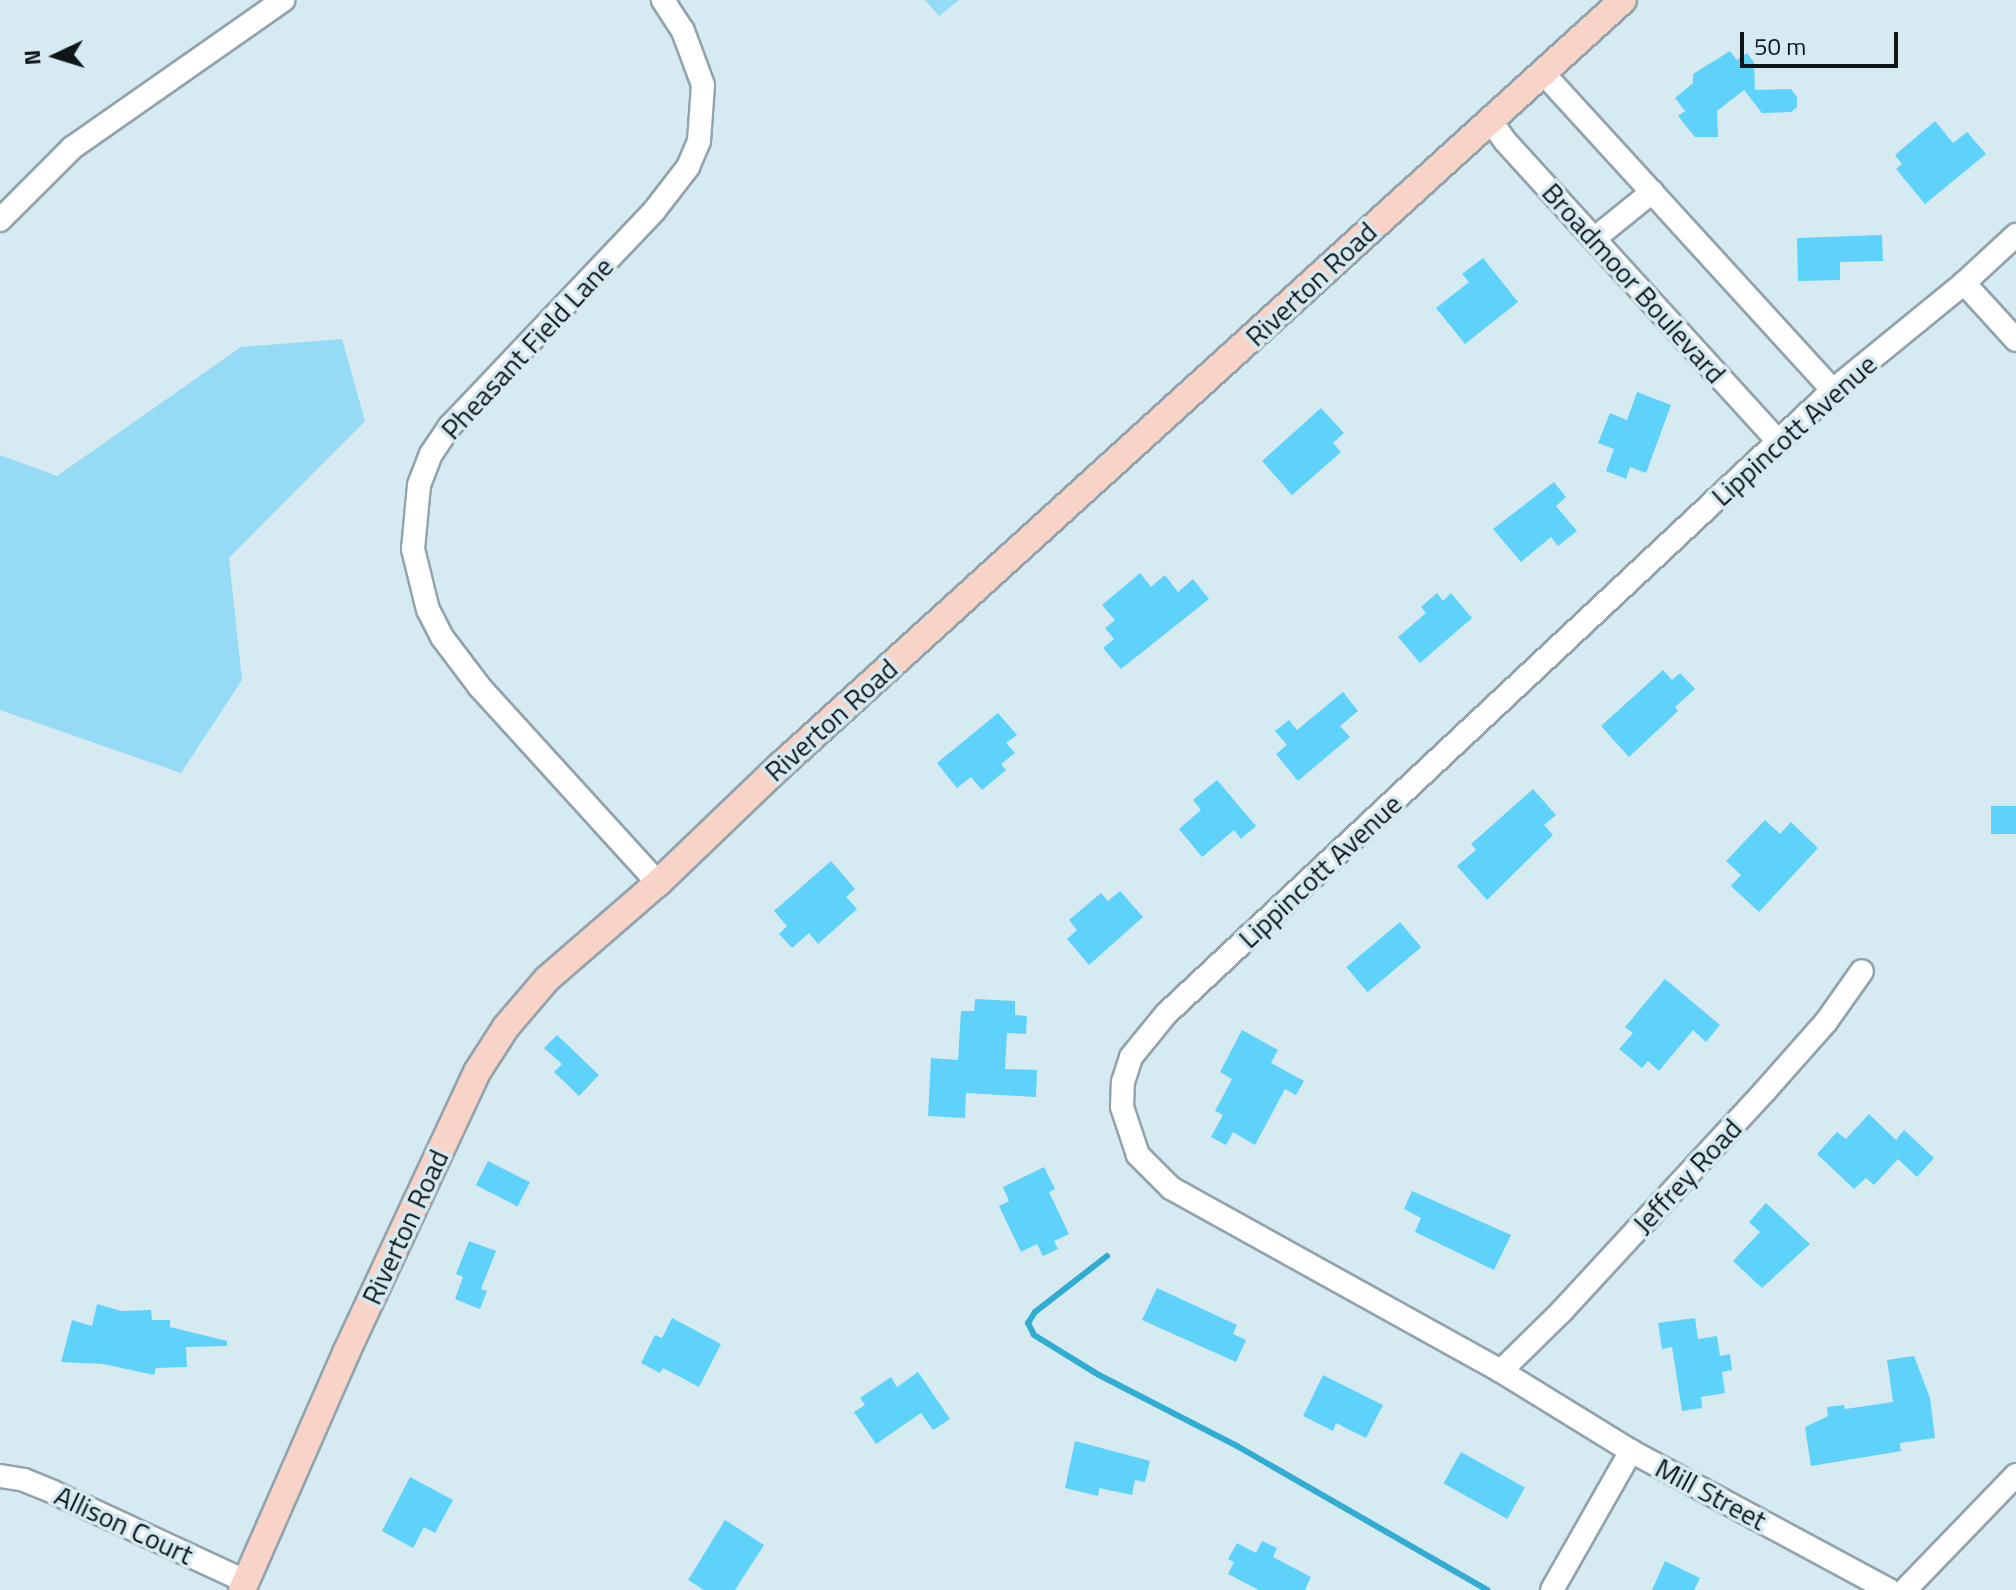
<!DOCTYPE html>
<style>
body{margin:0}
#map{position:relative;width:2016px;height:1590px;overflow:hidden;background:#d6eaf2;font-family:"Titillium Web",sans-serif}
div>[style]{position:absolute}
.green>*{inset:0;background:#96dbf6}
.stream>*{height:6px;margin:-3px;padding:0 3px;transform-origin:3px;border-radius:3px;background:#31acd3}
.building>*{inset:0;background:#5fd2fb;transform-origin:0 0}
.roads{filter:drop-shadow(2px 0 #91a3ab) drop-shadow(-2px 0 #91a3ab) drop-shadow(0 2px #91a3ab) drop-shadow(0 -2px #91a3ab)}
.minor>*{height:22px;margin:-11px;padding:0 11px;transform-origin:11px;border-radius:11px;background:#fff}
.major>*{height:26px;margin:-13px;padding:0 13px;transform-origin:13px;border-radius:13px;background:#f8d3c8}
span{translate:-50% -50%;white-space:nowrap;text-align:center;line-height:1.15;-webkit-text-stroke:7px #d6eaf2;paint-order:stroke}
.street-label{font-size:28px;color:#0f1619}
.north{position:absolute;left:16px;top:16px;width:80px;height:80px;-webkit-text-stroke:6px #d6eaf2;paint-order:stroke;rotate:266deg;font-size:22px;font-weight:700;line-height:32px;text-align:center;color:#0f1619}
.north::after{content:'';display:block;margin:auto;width:28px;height:36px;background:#0f1619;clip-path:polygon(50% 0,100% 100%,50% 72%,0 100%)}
.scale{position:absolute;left:1740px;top:32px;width:158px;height:36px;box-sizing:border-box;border:4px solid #0f1619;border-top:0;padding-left:10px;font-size:24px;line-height:28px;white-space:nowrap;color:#0f1619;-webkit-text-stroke:6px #d6eaf2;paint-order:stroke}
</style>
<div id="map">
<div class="green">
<i style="clip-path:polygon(925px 0,959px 0,939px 16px)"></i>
<i style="clip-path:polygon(342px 339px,365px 421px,229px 558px,242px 680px,181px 773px,0 710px,0 455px,57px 476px,241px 347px)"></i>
</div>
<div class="stream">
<i style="left:1107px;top:1256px;width:91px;rotate:142.1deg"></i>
<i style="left:1035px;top:1312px;width:13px;rotate:122deg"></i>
<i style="left:1028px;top:1323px;width:13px;rotate:63deg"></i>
<i style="left:1034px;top:1335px;width:76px;rotate:31.6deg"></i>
<i style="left:1099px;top:1375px;width:155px;rotate:27.2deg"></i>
<i style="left:1237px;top:1446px;width:289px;rotate:29.9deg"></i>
</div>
<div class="building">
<i style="clip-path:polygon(1730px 51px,1737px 60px,1747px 53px,1754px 62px,1755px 90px,1791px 89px,1797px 97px,1797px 107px,1791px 112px,1762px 113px,1744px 90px,1717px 111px,1718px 137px,1695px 137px,1678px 116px,1685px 111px,1675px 98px,1693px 83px,1693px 74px)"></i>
<i style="clip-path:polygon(1935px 121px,1953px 143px,1967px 132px,1986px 154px,1925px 204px,1896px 169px,1902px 164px,1895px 155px)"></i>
<i style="clip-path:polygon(1882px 235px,1883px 261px,1840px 262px,1840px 280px,1798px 281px,1797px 238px)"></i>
<i style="clip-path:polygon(1483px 258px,1518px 302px,1465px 344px,1436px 308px,1469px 282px,1462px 274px)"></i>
<i style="clip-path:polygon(1637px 392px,1671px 405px,1646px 473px,1630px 467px,1626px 479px,1606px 471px,1614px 449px,1598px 443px,1610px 413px,1627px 420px)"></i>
<i style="clip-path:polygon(1321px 408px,1344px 433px,1333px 443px,1341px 452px,1292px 495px,1262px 461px)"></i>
<i style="clip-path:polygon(1554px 482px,1566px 497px,1556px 506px,1577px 531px,1558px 546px,1551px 537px,1521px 562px,1493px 529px)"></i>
<i style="clip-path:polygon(1140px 573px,1151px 587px,1165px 575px,1178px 592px,1193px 579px,1209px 599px,1121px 669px,1103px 648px,1114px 639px,1105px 628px,1115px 620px,1102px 605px)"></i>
<i style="clip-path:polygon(1437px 593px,1443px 601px,1451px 593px,1472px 618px,1420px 663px,1398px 637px,1426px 613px,1421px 607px)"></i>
<i style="clip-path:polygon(1663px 670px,1672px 680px,1680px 673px,1695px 689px,1675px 707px,1678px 711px,1629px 757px,1601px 726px)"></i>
<i style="clip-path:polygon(1343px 692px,1358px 711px,1340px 726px,1350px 737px,1298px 781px,1276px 754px,1287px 745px,1275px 731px,1289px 720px,1297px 730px)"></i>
<i style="clip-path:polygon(998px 713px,1017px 735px,1006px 743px,1015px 753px,1001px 764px,1006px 770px,982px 790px,971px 777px,957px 788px,937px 763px)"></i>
<i style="clip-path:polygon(1217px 780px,1256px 826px,1241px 839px,1234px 830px,1202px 857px,1179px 829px,1201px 810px,1193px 800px)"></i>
<i style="clip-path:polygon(1533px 789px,1556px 815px,1544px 825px,1553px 835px,1487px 900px,1457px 866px,1476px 850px,1471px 844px)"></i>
<i style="left:2016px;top:806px;width:28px;height:25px;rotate:90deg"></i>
<i style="clip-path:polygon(1765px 820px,1780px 834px,1791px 822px,1818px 848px,1759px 912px,1731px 886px,1741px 875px,1726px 861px)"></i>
<i style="clip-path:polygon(831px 861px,855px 889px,846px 897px,857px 909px,818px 944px,809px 933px,792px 948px,779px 934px,787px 926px,774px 911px)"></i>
<i style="clip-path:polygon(1120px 891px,1143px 917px,1089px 965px,1067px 939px,1077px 930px,1069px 920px,1101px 893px,1108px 901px)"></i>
<i style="left:1400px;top:922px;width:33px;height:70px;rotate:50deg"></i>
<i style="clip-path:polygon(1665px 979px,1720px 1025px,1706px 1042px,1693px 1030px,1659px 1071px,1648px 1061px,1642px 1068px,1619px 1049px,1633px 1033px,1625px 1027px)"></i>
<i style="clip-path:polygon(975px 999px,1015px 1001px,1015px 1015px,1027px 1016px,1026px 1034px,1007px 1033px,1005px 1069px,1037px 1070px,1036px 1097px,966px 1093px,965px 1118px,928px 1116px,931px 1058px,958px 1060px,961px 1011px,974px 1011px)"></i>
<i style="clip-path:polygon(1242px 1030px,1278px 1050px,1271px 1063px,1304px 1081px,1296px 1095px,1285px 1089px,1255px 1145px,1233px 1132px,1226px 1145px,1211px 1137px,1223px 1115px,1215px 1111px,1232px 1079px,1220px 1072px)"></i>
<i style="clip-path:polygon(557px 1035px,599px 1075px,579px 1096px,554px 1072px,562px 1064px,544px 1048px)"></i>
<i style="clip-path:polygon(1869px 1114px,1896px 1140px,1904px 1130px,1934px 1158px,1917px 1177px,1898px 1159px,1874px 1185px,1866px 1178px,1854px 1189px,1817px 1154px,1837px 1132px,1846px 1139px)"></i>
<i style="left:488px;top:1161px;width:47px;height:27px;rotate:27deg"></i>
<i style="clip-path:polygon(1044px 1167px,1055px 1189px,1049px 1192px,1069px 1234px,1054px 1241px,1058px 1249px,1043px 1256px,1037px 1244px,1021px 1252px,999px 1206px,1009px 1201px,1003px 1187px)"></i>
<i style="clip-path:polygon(1412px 1191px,1511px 1235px,1494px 1270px,1415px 1232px,1421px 1218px,1404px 1209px)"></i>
<i style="clip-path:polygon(1766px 1203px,1810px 1244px,1762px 1288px,1733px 1261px,1760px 1232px,1749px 1222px)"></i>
<i style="clip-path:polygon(469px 1241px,496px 1251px,481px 1289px,487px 1291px,480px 1309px,455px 1299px,463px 1277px,456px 1274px)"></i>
<i style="clip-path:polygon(1157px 1288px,1237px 1325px,1233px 1334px,1246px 1340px,1236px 1362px,1142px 1320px)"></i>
<i style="clip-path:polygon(97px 1304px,121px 1311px,151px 1310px,152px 1320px,170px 1320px,170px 1327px,227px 1341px,227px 1346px,186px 1347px,187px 1367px,156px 1368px,154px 1375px,103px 1364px,61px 1362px,72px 1320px,92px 1326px)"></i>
<i style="clip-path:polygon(672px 1318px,721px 1344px,699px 1387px,663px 1368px,660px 1373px,641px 1363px,655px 1335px,662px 1338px)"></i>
<i style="clip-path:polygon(1695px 1318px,1698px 1339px,1717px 1336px,1720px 1356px,1730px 1354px,1732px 1370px,1722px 1372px,1725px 1393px,1701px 1397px,1702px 1408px,1682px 1411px,1672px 1347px,1662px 1349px,1658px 1323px)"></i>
<i style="clip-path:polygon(1914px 1356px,1930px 1398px,1935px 1438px,1900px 1443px,1901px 1451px,1811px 1466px,1805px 1427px,1828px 1416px,1827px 1407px,1844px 1405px,1845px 1409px,1893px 1402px,1887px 1360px)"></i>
<i style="clip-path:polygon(918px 1372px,950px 1419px,933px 1430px,921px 1413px,876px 1444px,854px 1412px,865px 1405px,860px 1398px,891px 1377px,897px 1387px)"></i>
<i style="clip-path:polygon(1323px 1375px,1383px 1405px,1366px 1438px,1336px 1423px,1333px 1431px,1303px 1416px)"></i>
<i style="clip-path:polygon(1075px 1441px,1150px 1461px,1145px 1482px,1135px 1480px,1132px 1495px,1099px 1488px,1098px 1496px,1065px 1488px)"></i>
<i style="left:1461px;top:1452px;width:73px;height:36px;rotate:29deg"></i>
<i style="clip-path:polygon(410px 1477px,453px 1500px,435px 1533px,424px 1527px,413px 1548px,382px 1531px)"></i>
<i style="clip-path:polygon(725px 1520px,764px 1545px,735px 1590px,704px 1590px,688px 1580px)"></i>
<i style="clip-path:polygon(1262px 1541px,1277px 1548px,1273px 1557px,1311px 1577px,1305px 1590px,1259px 1590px,1228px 1574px,1234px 1562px,1228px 1559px,1237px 1543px,1256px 1553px)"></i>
<i style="clip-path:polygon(1665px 1561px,1700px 1578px,1694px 1590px,1652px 1590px)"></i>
</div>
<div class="roads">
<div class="minor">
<i style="left:1544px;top:74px;width:428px;rotate:47.6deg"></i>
<i style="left:1491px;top:121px;width:24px;rotate:55deg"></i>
<i style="left:1505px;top:141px;width:407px;rotate:47.7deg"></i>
<i style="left:0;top:220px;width:102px;rotate:-45deg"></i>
<i style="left:72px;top:148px;width:258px;rotate:-35deg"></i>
<i style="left:1594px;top:239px;width:75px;rotate:-39deg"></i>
<i style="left:1964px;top:283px;width:77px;rotate:47.6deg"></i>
<i style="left:658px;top:883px;width:266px;rotate:-132.3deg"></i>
<i style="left:479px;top:686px;width:61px;rotate:-127.1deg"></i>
<i style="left:442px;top:637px;width:30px;rotate:-117deg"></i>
<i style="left:428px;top:610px;width:63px;rotate:-103.8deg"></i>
<i style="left:413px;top:549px;width:64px;rotate:-84.6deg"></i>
<i style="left:419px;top:485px;width:33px;rotate:-69deg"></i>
<i style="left:431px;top:454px;width:34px;rotate:-56deg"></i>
<i style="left:450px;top:426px;width:296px;rotate:-46.5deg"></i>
<i style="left:654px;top:211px;width:56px;rotate:-52.3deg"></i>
<i style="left:688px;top:167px;width:28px;rotate:-67deg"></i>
<i style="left:699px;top:141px;width:56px;rotate:-85.9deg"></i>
<i style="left:703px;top:85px;width:58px;rotate:-110.3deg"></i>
<i style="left:683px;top:31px;width:37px;rotate:-123deg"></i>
<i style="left:1501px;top:1371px;width:86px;rotate:-44.5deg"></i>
<i style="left:1562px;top:1311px;width:298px;rotate:-47.3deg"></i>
<i style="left:1764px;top:1092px;width:94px;rotate:-48.5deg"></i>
<i style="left:1826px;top:1022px;width:62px;rotate:-54.8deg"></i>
<i style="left:0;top:1476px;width:24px;rotate:9deg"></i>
<i style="left:24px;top:1480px;width:31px;rotate:22deg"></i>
<i style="left:53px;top:1492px;width:212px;rotate:24.9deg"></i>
<i style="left:1552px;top:1590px;width:160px;rotate:-60.4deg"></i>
<i style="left:1889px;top:1590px;width:293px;rotate:-151.7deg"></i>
<i style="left:1631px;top:1451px;width:153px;rotate:-148.4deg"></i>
<i style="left:1501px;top:1371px;width:377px;rotate:-151deg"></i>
<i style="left:1171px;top:1188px;width:47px;rotate:-135deg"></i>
<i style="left:1138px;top:1155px;width:51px;rotate:-108.4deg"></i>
<i style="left:1122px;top:1107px;width:25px;rotate:-88deg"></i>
<i style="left:1123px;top:1082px;width:26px;rotate:-72deg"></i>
<i style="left:1131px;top:1057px;width:55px;rotate:-50.9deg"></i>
<i style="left:1166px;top:1014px;width:913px;rotate:-43.09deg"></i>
<i style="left:1833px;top:390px;width:169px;rotate:-39.2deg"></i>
<i style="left:1964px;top:283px;width:71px;rotate:-42.7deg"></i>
<i style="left:1905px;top:1590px;width:160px;rotate:-46deg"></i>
</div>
<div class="major">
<i style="left:242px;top:1590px;width:259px;rotate:-66.3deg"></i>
<i style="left:346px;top:1353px;width:310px;rotate:-65deg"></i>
<i style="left:477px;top:1072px;width:54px;rotate:-57.2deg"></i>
<i style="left:506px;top:1027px;width:63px;rotate:-49.5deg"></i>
<i style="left:547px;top:979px;width:147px;rotate:-40.9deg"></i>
<i style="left:658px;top:883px;width:168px;rotate:-43.8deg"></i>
<i style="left:779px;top:767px;width:1140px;rotate:-42.26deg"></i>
</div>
</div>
<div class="street-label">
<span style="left:1634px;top:283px;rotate:48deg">Broadmoor Boulevard</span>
<span style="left:1311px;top:284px;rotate:-43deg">Riverton Road</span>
<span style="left:527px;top:348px;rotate:-47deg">Pheasant Field Lane</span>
<span style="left:1794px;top:430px;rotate:-42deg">Lippincott Avenue</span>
<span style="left:831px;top:720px;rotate:-42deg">Riverton Road</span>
<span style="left:1320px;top:871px;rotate:-43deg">Lippincott Avenue</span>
<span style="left:1687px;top:1176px;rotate:-47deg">Jeffrey Road</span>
<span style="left:405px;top:1227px;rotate:-65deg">Riverton Road</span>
<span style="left:1711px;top:1494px;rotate:28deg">Mill Street</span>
<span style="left:124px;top:1525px;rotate:25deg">Allison Court</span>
</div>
<div class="north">N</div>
<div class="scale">50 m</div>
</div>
